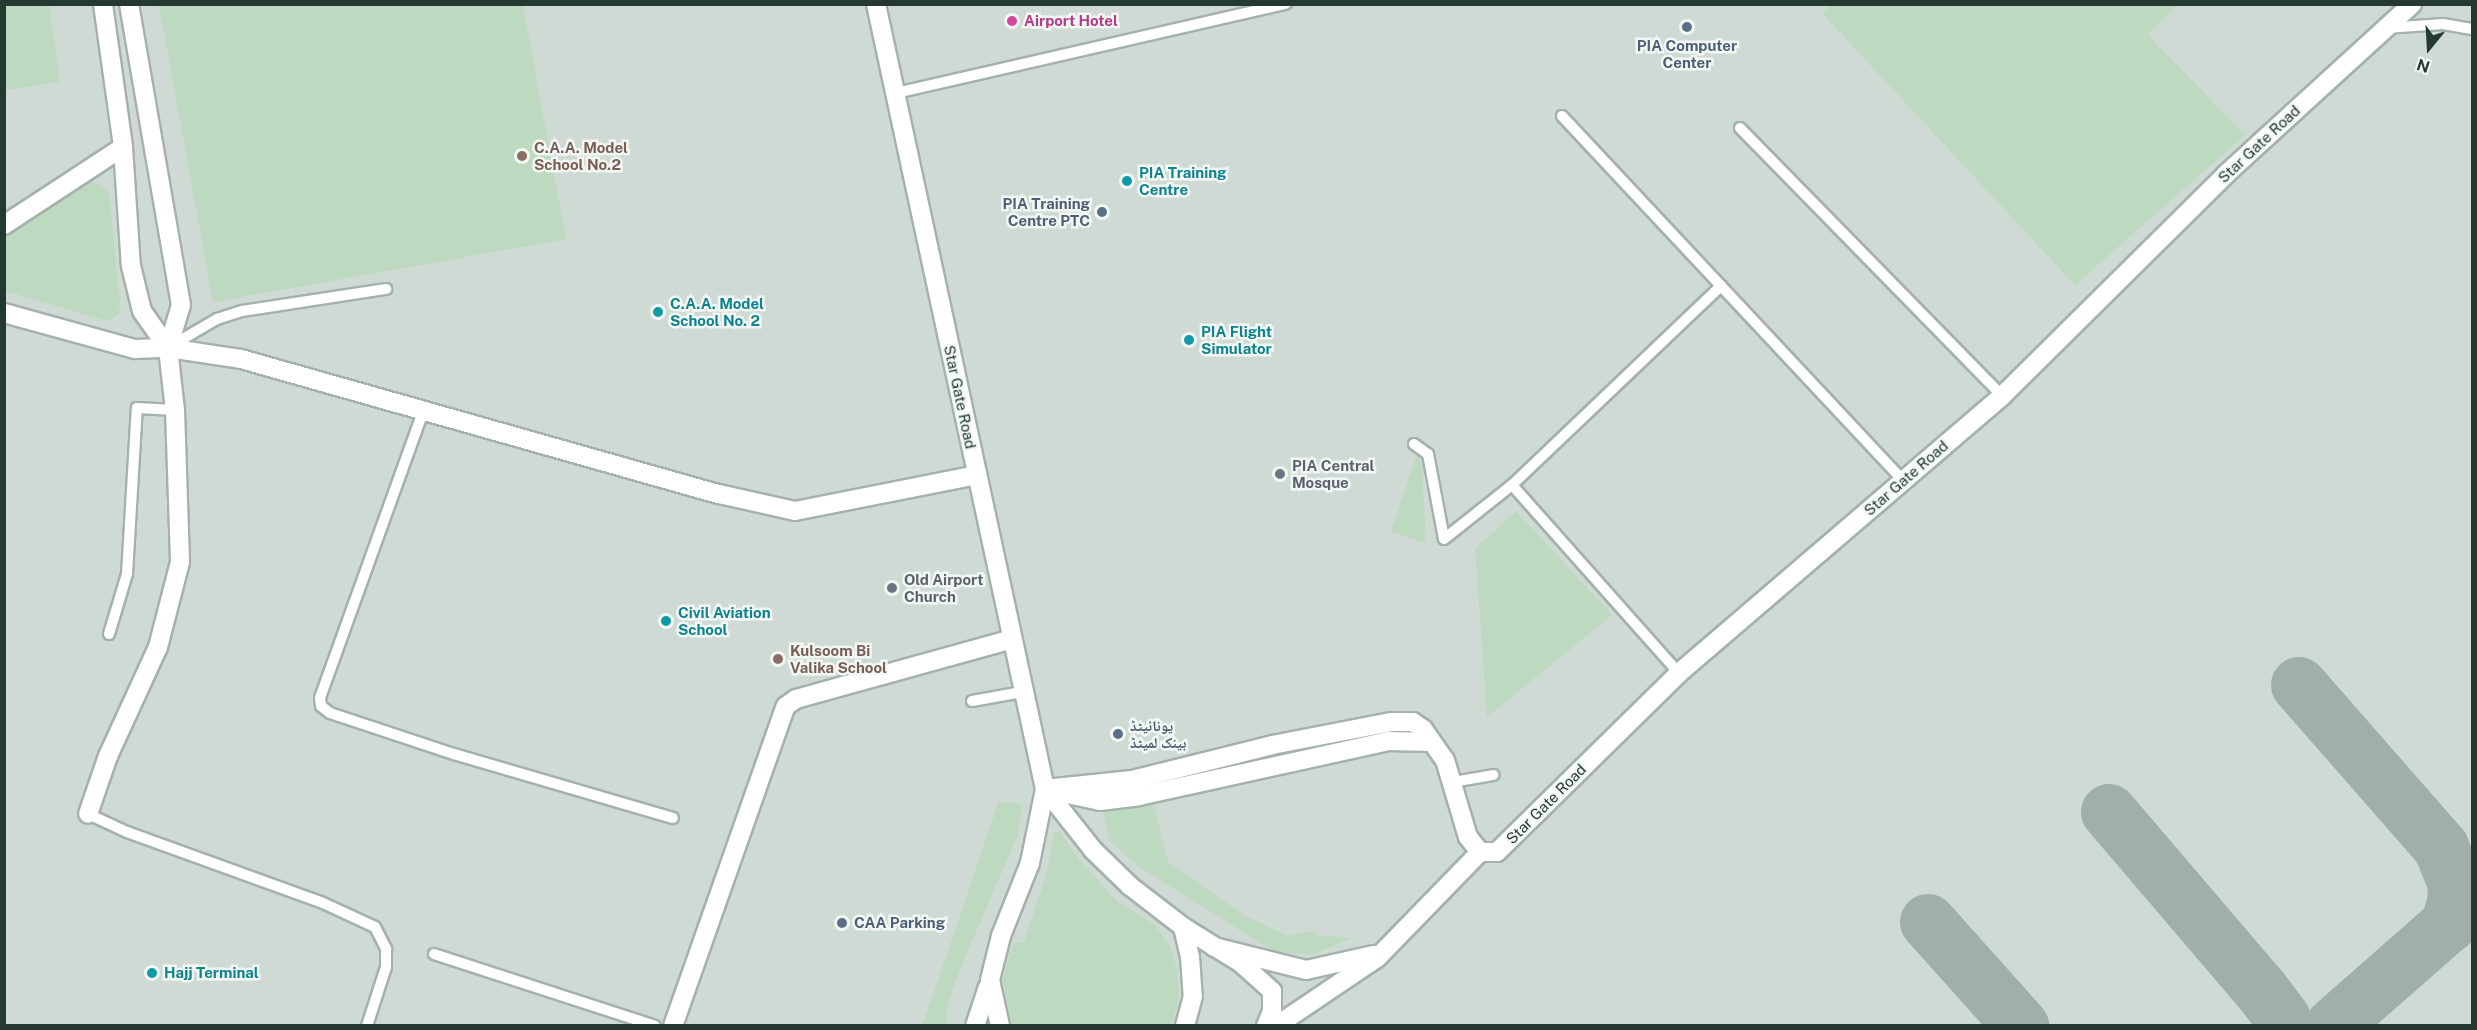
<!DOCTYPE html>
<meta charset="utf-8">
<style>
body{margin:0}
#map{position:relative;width:2477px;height:1030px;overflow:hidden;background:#e2eae5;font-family:"Public Sans","Noto Naskh Arabic",sans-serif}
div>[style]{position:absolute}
.built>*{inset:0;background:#d0dad4;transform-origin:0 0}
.green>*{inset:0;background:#bdd9bf}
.taxiway>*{height:56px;margin:-28px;padding:0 28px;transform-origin:28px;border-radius:28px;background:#a0b0a8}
.roads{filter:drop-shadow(2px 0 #a5b1ab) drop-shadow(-2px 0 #a5b1ab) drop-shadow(0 2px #a5b1ab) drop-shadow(0 -2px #a5b1ab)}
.service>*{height:10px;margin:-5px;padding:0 5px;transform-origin:5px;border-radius:5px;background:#fff}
.minor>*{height:18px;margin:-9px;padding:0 9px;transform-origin:9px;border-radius:9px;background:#fff}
.tertiary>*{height:18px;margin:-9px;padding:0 9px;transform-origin:9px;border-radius:9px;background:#fff}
.secondary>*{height:18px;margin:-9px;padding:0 9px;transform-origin:9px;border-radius:9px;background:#fff}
.dots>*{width:16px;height:16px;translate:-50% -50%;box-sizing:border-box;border:3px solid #f2f7f4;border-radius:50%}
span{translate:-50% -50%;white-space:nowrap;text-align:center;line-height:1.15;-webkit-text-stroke:5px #f2f7f4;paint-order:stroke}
.hotel-label{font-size:15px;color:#b23c85;font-weight:700}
.left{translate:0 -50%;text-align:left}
.service-label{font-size:15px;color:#4e5e75;font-weight:700}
.right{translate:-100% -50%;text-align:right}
.street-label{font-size:15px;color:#24392f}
.education-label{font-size:15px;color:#785e54;font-weight:700}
.culture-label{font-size:15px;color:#0d838f;font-weight:700}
.worship-label{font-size:15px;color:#5b616d;font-weight:700}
.frame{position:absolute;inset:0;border:6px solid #24392f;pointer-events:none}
.north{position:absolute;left:2399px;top:18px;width:60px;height:60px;-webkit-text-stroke:4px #f2f7f4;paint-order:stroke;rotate:198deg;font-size:16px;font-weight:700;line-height:24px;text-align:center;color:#24392f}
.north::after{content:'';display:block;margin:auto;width:21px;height:27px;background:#24392f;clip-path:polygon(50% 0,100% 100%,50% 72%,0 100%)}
</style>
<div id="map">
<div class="built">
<i style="left:5px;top:5px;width:2467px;height:1021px"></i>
</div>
<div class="green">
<i style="clip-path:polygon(4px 5px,49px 5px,60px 82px,5px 90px)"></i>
<i style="clip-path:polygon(159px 5px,523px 5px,566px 239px,213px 302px)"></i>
<i style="clip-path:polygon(1831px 5px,2177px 5px,2148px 35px,2245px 135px,2075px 285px,1822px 13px)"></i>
<i style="clip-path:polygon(79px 180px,92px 181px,109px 191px,120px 305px,118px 315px,108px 321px,5px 291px,5px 238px)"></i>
<i style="clip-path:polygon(1417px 454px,1422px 465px,1426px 543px,1391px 532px)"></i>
<i style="clip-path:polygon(1516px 511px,1612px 615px,1487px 717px,1475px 549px)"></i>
<i style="clip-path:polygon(999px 801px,1023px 805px,1018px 835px,965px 957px,948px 1003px,946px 1025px,910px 1025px,923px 1024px)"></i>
<i style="clip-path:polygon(1153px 801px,1168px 862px,1244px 915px,1288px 936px,1313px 931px,1316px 935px,1351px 938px,1312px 955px,1273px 951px,1139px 867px,1109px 840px,1104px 811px)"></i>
<i style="clip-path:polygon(1060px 831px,1078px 859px,1118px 902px,1154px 924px,1170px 946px,1178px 972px,1179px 1001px,1171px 1025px,1011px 1025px,1003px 979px,1013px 943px,1024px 942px,1045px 879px,1054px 832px)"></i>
</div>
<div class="taxiway">
<i style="left:2299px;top:685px;width:215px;rotate:48.8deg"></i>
<i style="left:2441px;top:847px;width:38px;rotate:68deg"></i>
<i style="left:2455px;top:882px;width:16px;rotate:86deg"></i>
<i style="left:2456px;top:898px;width:28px;rotate:105deg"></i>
<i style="left:2109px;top:812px;width:235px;rotate:49.5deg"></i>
<i style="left:2262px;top:991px;width:34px;rotate:53deg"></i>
<i style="left:2282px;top:1018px;width:8px;rotate:90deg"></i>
<i style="left:1928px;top:922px;width:140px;rotate:48.2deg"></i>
<i style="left:2333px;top:1026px;width:185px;rotate:-41.3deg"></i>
</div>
<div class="roads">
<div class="service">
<i style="left:2386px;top:28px;width:57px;rotate:-4deg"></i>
<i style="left:2443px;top:24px;width:29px;rotate:10deg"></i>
<i style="left:896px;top:93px;width:400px;rotate:-12.9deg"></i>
<i style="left:1562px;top:116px;width:499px;rotate:46.9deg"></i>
<i style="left:1740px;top:128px;width:375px;rotate:45.6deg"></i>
<i style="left:169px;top:347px;width:56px;rotate:-30.3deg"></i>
<i style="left:217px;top:319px;width:26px;rotate:-18deg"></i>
<i style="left:242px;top:311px;width:146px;rotate:-8.7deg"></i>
<i style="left:424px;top:409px;width:307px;rotate:109.8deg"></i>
<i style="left:320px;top:698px;width:8px;rotate:83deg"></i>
<i style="left:321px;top:706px;width:11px;rotate:38deg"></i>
<i style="left:330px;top:713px;width:131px;rotate:18.3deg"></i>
<i style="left:454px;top:754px;width:228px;rotate:16.3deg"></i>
<i style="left:1414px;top:444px;width:17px;rotate:36deg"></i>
<i style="left:1428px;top:454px;width:86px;rotate:79.3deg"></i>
<i style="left:1444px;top:539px;width:87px;rotate:-38.5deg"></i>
<i style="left:1512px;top:485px;width:251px;rotate:48.4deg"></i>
<i style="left:1512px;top:485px;width:289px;rotate:-43.6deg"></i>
<i style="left:109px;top:634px;width:63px;rotate:-73.3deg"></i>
<i style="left:127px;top:574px;width:166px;rotate:-86.6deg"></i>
<i style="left:137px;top:408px;width:38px;rotate:3deg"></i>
<i style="left:972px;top:701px;width:51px;rotate:-10.2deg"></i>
<i style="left:1453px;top:782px;width:41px;rotate:-9.9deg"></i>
<i style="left:88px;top:814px;width:43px;rotate:24.8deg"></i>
<i style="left:127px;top:832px;width:208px;rotate:19.9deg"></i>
<i style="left:323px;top:903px;width:57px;rotate:24.8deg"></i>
<i style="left:375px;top:927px;width:25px;rotate:63deg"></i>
<i style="left:386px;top:949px;width:18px;rotate:90deg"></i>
<i style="left:386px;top:967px;width:62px;rotate:107.9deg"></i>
<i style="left:434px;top:954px;width:232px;rotate:18deg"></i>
</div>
<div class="minor">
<i style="left:4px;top:225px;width:142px;rotate:-33.2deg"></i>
<i style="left:4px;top:313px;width:136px;rotate:15.4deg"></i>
<i style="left:135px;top:349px;width:33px;rotate:-2deg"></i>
<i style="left:168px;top:348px;width:62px;rotate:83.6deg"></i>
<i style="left:175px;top:410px;width:152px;rotate:88.1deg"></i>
<i style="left:180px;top:562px;width:88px;rotate:104.5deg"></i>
<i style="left:158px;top:647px;width:120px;rotate:114.6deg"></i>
<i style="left:108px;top:756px;width:61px;rotate:109deg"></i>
</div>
<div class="tertiary">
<i style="left:876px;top:4px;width:803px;rotate:77.85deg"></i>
<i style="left:1045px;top:789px;width:76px;rotate:101.5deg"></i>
<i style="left:1030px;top:863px;width:79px;rotate:111.7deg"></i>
<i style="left:1001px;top:936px;width:45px;rotate:104deg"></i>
<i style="left:990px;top:980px;width:47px;rotate:77.7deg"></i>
<i style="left:168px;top:348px;width:74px;rotate:8.6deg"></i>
<i style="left:241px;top:359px;width:497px;rotate:15.8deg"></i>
<i style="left:719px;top:494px;width:78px;rotate:12.6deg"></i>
<i style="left:795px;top:511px;width:185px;rotate:-11.2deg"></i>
<i style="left:1045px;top:789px;width:87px;rotate:-5.9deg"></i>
<i style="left:1132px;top:780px;width:144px;rotate:-14deg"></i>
<i style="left:1272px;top:745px;width:122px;rotate:-10.9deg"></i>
<i style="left:1392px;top:722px;width:21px"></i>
<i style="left:1413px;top:722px;width:12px;rotate:35deg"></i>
<i style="left:1423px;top:729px;width:38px;rotate:55deg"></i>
<i style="left:1445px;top:760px;width:80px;rotate:73.4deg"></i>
<i style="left:1468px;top:837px;width:19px;rotate:51deg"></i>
<i style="left:1480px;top:852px;width:17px"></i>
<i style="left:1497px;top:852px;width:255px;rotate:-44.5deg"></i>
<i style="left:1679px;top:673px;width:426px;rotate:-40.6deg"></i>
<i style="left:2002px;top:396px;width:315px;rotate:-44.7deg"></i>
<i style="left:2226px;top:174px;width:252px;rotate:-42.4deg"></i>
<i style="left:1045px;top:789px;width:78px;rotate:51.8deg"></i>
<i style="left:1093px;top:850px;width:52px;rotate:44.2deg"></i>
<i style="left:1130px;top:886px;width:67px;rotate:37.7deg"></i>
<i style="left:1183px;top:927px;width:31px;rotate:77deg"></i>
<i style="left:1190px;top:957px;width:39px;rotate:86deg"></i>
<i style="left:1193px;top:996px;width:31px;rotate:105deg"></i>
<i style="left:1063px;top:793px;width:38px;rotate:12deg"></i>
<i style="left:1100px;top:801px;width:39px;rotate:-7deg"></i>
<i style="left:1139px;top:796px;width:256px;rotate:-12.4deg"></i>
<i style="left:1389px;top:741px;width:43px;rotate:1.3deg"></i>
<i style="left:1183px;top:927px;width:68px;rotate:31.8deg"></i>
<i style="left:1241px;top:963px;width:42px;rotate:42.1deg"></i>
<i style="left:1272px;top:991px;width:20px;rotate:90deg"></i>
<i style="left:1272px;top:1011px;width:16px;rotate:112deg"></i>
<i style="left:1214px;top:947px;width:95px;rotate:14deg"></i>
<i style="left:1306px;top:970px;width:69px;rotate:-12.6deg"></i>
<i style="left:673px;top:1026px;width:339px;rotate:-70.6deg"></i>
<i style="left:786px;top:706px;width:12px;rotate:-35deg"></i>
<i style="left:796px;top:699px;width:224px;rotate:-15.5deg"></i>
<i style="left:975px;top:1026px;width:41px;rotate:-71.6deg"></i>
<i style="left:1276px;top:1026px;width:122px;rotate:-34deg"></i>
<i style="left:1377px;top:958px;width:148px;rotate:-45.8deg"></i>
</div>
<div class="secondary">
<i style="left:103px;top:4px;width:144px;rotate:82deg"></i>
<i style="left:123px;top:147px;width:119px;rotate:86.2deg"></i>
<i style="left:131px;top:266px;width:46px;rotate:76.3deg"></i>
<i style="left:142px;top:311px;width:45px;rotate:54.9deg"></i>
<i style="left:129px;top:4px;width:305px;rotate:80.2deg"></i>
<i style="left:181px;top:305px;width:45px;rotate:106.8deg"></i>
</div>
</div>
<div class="dots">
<i style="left:1012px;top:21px;background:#d1479c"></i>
<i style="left:1687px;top:27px;background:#5c6f8a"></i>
<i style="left:522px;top:156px;background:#8d6e63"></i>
<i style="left:1127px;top:181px;background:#0f9aa8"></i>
<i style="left:1102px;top:212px;background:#5c6f8a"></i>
<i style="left:658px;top:312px;background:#0f9aa8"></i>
<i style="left:1189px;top:340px;background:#0f9aa8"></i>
<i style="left:1280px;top:474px;background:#6b7280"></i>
<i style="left:892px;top:588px;background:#6b7280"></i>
<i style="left:666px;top:621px;background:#0f9aa8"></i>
<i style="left:778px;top:659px;background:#8d6e63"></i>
<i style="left:1118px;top:734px;background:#5c6f8a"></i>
<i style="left:842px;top:923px;background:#5c6f8a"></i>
<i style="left:152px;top:973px;background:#0f9aa8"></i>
</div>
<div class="hotel-label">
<span class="left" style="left:1024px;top:21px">Airport Hotel</span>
</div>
<div class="service-label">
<span style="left:1687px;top:54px">PIA Computer<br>Center</span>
<span class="right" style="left:1090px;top:212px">PIA Training<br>Centre PTC</span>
<span class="left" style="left:1130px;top:734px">یونائیٹڈ<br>بینک لمیٹڈ</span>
<span class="left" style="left:854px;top:923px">CAA Parking</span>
</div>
<div class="street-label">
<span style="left:2259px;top:144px;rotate:-43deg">Star Gate Road</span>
<span style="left:960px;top:397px;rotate:78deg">Star Gate Road</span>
<span style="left:1906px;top:478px;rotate:-41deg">Star Gate Road</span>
<span style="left:1546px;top:804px;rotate:-45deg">Star Gate Road</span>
</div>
<div class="education-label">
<span class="left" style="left:534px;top:156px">C.A.A. Model<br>School No.2</span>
<span class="left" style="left:790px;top:659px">Kulsoom Bi<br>Valika School</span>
</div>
<div class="culture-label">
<span class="left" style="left:1139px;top:181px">PIA Training<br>Centre</span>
<span class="left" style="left:670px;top:312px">C.A.A. Model<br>School No. 2</span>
<span class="left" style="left:1201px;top:340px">PIA Flight<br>Simulator</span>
<span class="left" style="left:678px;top:621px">Civil Aviation<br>School</span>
<span class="left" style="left:164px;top:973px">Hajj Terminal</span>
</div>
<div class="worship-label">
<span class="left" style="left:1292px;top:474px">PIA Central<br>Mosque</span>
<span class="left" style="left:904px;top:588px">Old Airport<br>Church</span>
</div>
<div class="frame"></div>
<div class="north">N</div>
</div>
